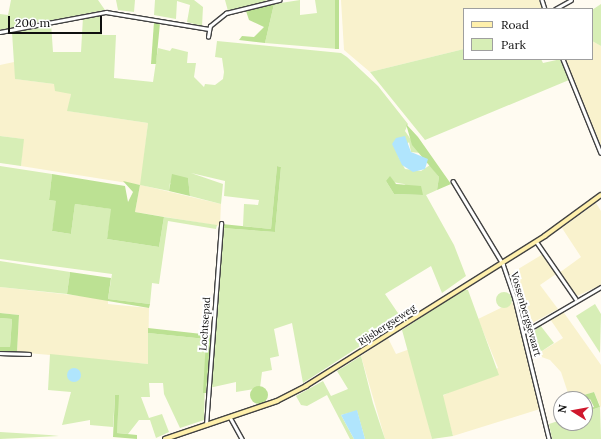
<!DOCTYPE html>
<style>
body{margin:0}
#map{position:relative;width:601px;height:439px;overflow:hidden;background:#fffbf1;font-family:Lora,serif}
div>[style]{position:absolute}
.farmland>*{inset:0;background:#f9f2cd}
.green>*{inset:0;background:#d7eeb6}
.round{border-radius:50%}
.forest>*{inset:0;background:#bce193;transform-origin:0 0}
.water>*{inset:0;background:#b0e5fd}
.roads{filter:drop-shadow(1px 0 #424242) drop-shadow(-1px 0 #424242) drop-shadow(0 1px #424242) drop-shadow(0 -1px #424242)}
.minor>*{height:2.5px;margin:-1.25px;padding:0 1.25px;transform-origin:1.25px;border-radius:1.25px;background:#fff}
.secondary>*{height:3.5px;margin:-1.75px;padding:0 1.75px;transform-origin:1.75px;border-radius:1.75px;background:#fff0ac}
span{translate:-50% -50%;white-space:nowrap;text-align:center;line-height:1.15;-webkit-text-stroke:4px #fff;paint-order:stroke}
.street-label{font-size:10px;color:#0f0f0f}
.legend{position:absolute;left:463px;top:8px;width:130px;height:52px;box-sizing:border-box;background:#fff;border:1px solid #9f9f9f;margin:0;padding:5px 7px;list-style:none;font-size:12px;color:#0f0f0f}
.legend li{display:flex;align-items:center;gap:8px;height:20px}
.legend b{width:20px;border:1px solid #9f9f9f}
.north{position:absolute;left:553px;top:391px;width:40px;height:40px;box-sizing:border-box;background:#fff;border:1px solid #9f9f9f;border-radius:50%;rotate:281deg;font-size:11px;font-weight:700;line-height:16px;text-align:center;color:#0f0f0f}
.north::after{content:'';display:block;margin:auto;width:14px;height:18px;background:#cf172d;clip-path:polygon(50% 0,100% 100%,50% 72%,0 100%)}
.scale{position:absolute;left:8px;top:16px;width:94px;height:18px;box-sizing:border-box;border:2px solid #0f0f0f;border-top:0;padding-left:5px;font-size:12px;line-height:14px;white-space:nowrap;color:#0f0f0f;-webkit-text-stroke:3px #fff;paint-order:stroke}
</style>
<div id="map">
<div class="farmland">
<i style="clip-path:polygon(341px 0,539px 0,543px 9px,464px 9px,464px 49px,370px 72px,344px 50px)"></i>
<i style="clip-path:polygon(592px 41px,601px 46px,601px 146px,565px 59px,592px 59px)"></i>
<i style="clip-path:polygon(14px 62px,16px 79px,54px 84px,71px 94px,68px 111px,148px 123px,141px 185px,221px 204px,220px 226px,135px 212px,140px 185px,21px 166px,23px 139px,0 136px,0 65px)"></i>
<i style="clip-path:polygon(596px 203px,601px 211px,601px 285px,577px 296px,559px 273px,581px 257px,562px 228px)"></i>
<i style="clip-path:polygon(543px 254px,556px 274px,540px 285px,558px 309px,525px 327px,510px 274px)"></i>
<i style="clip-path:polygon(0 287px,108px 299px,108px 304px,149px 308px,148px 364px,17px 352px,19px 315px,0 313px)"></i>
<i style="clip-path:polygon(513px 302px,540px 409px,453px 436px,442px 396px,498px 368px,478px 319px)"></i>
<i style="clip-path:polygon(562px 310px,601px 365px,601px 408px,594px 392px,570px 399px,561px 372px,550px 360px,536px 355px,563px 338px,550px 319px)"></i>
<i style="clip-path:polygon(388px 338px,396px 354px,410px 349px,432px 439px,385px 439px,361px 356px)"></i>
</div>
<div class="green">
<i style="clip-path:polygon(11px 0,98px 0,105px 10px,0 30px,0 14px,8px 15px)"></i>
<i style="clip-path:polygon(116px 0,135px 0,134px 12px,118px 10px)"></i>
<i style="clip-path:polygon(155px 0,194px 0,203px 7px,202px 26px,187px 22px,190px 5px,177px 1px,176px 19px,154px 15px)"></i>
<i style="clip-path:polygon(225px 0,266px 0,266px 2px,228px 11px)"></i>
<i style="clip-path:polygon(300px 0,300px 15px,317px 13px,315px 0,335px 0,338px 49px,265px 43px,274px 4px)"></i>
<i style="clip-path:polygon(601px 4px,601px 46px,592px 41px,592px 10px)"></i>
<i style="clip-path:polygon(evenodd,100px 16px,102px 35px,116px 35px,114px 78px,153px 82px,158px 48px,170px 51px,172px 48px,188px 52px,187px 63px,196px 63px,194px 77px,204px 87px,205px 84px,215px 85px,223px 79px,224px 72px,222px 58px,215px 57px,217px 41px,341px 53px,347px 57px,378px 86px,408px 124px,405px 131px,420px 153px,411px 152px,409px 142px,398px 156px,405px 169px,421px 171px,430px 165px,439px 177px,437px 190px,426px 195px,454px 245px,466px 276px,442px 293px,431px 266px,385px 294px,402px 319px,303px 383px,292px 323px,274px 329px,279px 356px,270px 358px,272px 370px,262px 372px,260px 388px,236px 392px,236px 382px,209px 388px,222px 228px,275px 232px,281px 167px,277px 166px,271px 229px,243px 226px,244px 204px,258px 205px,259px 200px,224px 196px,225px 181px,191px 173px,223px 184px,221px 204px,190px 196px,188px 178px,170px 183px,169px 191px,140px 185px,148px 123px,67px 111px,71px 94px,55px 91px,54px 84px,15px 79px,12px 32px,51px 23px,53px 52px,81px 52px,83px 17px,100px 16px,386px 181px,404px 184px,423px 195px,394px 194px,386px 181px)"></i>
<i style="clip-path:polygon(464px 49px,464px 59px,541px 59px,543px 63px,561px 59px,569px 80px,425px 140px,370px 72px)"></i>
<i style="clip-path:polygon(0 136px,24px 139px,21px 166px,0 163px)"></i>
<i style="clip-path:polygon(0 166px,52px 174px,49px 200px,57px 201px,52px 231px,71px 234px,75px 204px,112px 209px,107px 239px,159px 247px,164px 217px,217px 225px,216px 229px,168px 221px,159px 284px,152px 283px,150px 304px,108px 299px,112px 274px,0 259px)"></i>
<i style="clip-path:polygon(0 261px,70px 272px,67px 294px,0 287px)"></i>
<i style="clip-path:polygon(463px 290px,468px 290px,499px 375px,443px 395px,453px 436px,432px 439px,402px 330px)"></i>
<i class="round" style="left:496px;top:292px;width:16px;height:16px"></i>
<i style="clip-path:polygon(595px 304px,601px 314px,600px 353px,576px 316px)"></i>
<i style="clip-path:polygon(0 318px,12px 319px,10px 347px,0 347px)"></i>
<i style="clip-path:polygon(540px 325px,554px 343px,536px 355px,532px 334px)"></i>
<i style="clip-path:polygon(148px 333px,206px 339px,204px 420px,180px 428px,164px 394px,163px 383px,149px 383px,150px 397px,141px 397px,149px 418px,162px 414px,169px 432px,156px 438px,150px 420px,139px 420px,128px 434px,117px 433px,118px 395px,115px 395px,113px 427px,90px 425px,90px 420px,62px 425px,71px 392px,48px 390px,50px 354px,148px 364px)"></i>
<i style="clip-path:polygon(361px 356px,373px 403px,385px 439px,365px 439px,357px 411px,341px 415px,354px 439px,350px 439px,327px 395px,307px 406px,301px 405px,296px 396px,323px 381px,331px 396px,348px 389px,337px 371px)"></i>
<i style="clip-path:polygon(600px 407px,601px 439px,552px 439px,549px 424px,561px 420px,585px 423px,585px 412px)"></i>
<i style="clip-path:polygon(0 432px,49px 435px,59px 436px,0 439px)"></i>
</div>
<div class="forest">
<i style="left:335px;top:0;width:4px;height:49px"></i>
<i style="clip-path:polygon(274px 4px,265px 43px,239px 40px,242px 36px,254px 37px,264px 27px,249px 20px,246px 11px)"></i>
<i style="clip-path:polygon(154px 22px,160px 23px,156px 64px,151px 64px)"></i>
<i style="clip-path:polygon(406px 124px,418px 137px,451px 184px,437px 190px,439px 177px,412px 145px)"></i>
<i style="clip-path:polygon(277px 166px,281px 167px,275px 232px,222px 228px,222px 224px,271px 229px)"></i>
<i style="clip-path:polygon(52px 174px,125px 186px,128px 202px,133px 192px,123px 181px,140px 185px,135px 212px,164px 217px,159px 247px,107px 239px,111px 209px,75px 204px,71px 234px,52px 231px,56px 201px,49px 200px)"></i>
<i style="clip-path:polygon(172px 174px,188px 178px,190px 196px,169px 191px)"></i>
<i style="clip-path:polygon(390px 176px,396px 184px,421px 186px,423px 195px,394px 194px,386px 181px)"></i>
<i style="clip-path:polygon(70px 272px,111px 278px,108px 299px,150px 304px,149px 308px,67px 294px)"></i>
<i style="clip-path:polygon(0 313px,19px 315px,17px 352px,0 352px,0 347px,10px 347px,12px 319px,0 318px)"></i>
<i style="clip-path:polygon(148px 328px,211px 335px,206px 393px,203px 393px,206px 339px,148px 333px)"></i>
<i class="round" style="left:250px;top:386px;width:18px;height:18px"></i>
<i style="clip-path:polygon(594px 392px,600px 407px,585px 412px,585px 409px,594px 407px,590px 399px,570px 399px)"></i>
<i style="clip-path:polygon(115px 395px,119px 395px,117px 433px,137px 435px,137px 439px,113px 437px)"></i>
</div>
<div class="water">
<i style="clip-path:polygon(405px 136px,411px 152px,428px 159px,425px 169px,413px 172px,402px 165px,392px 144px,396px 138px)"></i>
<i class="round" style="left:67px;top:368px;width:14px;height:14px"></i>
<i style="clip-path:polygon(357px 410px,365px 439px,354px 439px,341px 415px)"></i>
</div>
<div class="roads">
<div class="minor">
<i style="left:542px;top:0;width:9px;rotate:72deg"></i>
<i style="left:555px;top:9px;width:18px;rotate:-29deg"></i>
<i style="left:0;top:32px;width:108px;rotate:-10.7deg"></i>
<i style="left:106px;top:12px;width:104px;rotate:9.4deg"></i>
<i style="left:208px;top:37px;width:11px;rotate:-80deg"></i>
<i style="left:210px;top:26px;width:21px;rotate:-39deg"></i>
<i style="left:226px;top:13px;width:55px;rotate:-13.8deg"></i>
<i style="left:563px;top:59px;width:101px;rotate:68deg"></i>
<i style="left:453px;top:181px;width:97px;rotate:58.9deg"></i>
<i style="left:503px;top:264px;width:37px;rotate:71deg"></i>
<i style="left:515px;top:299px;width:144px;rotate:76.3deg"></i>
<i style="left:536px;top:241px;width:70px;rotate:55.4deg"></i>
<i style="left:524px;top:332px;width:89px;rotate:-30.3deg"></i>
<i style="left:0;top:353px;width:29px;rotate:2deg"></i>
<i style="left:230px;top:417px;width:25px;rotate:61deg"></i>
<i style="left:206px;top:425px;width:202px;rotate:-85.7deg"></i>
</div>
<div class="secondary">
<i style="left:165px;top:439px;width:118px;rotate:-18.7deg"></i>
<i style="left:277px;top:401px;width:33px;rotate:-27deg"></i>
<i style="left:306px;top:386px;width:282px;rotate:-32.1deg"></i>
<i style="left:545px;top:236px;width:69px;rotate:-36.2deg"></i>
</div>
</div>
<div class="street-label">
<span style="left:526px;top:314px;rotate:74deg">Vossenbergsevaart</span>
<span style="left:205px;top:324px;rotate:-86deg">Lochtsepad</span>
<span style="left:387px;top:325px;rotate:-33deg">Rijsbergseweg</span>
</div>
<ul class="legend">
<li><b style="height:5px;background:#fff0ac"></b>Road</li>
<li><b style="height:11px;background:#d7eeb6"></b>Park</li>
</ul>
<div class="north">N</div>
<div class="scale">200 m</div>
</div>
